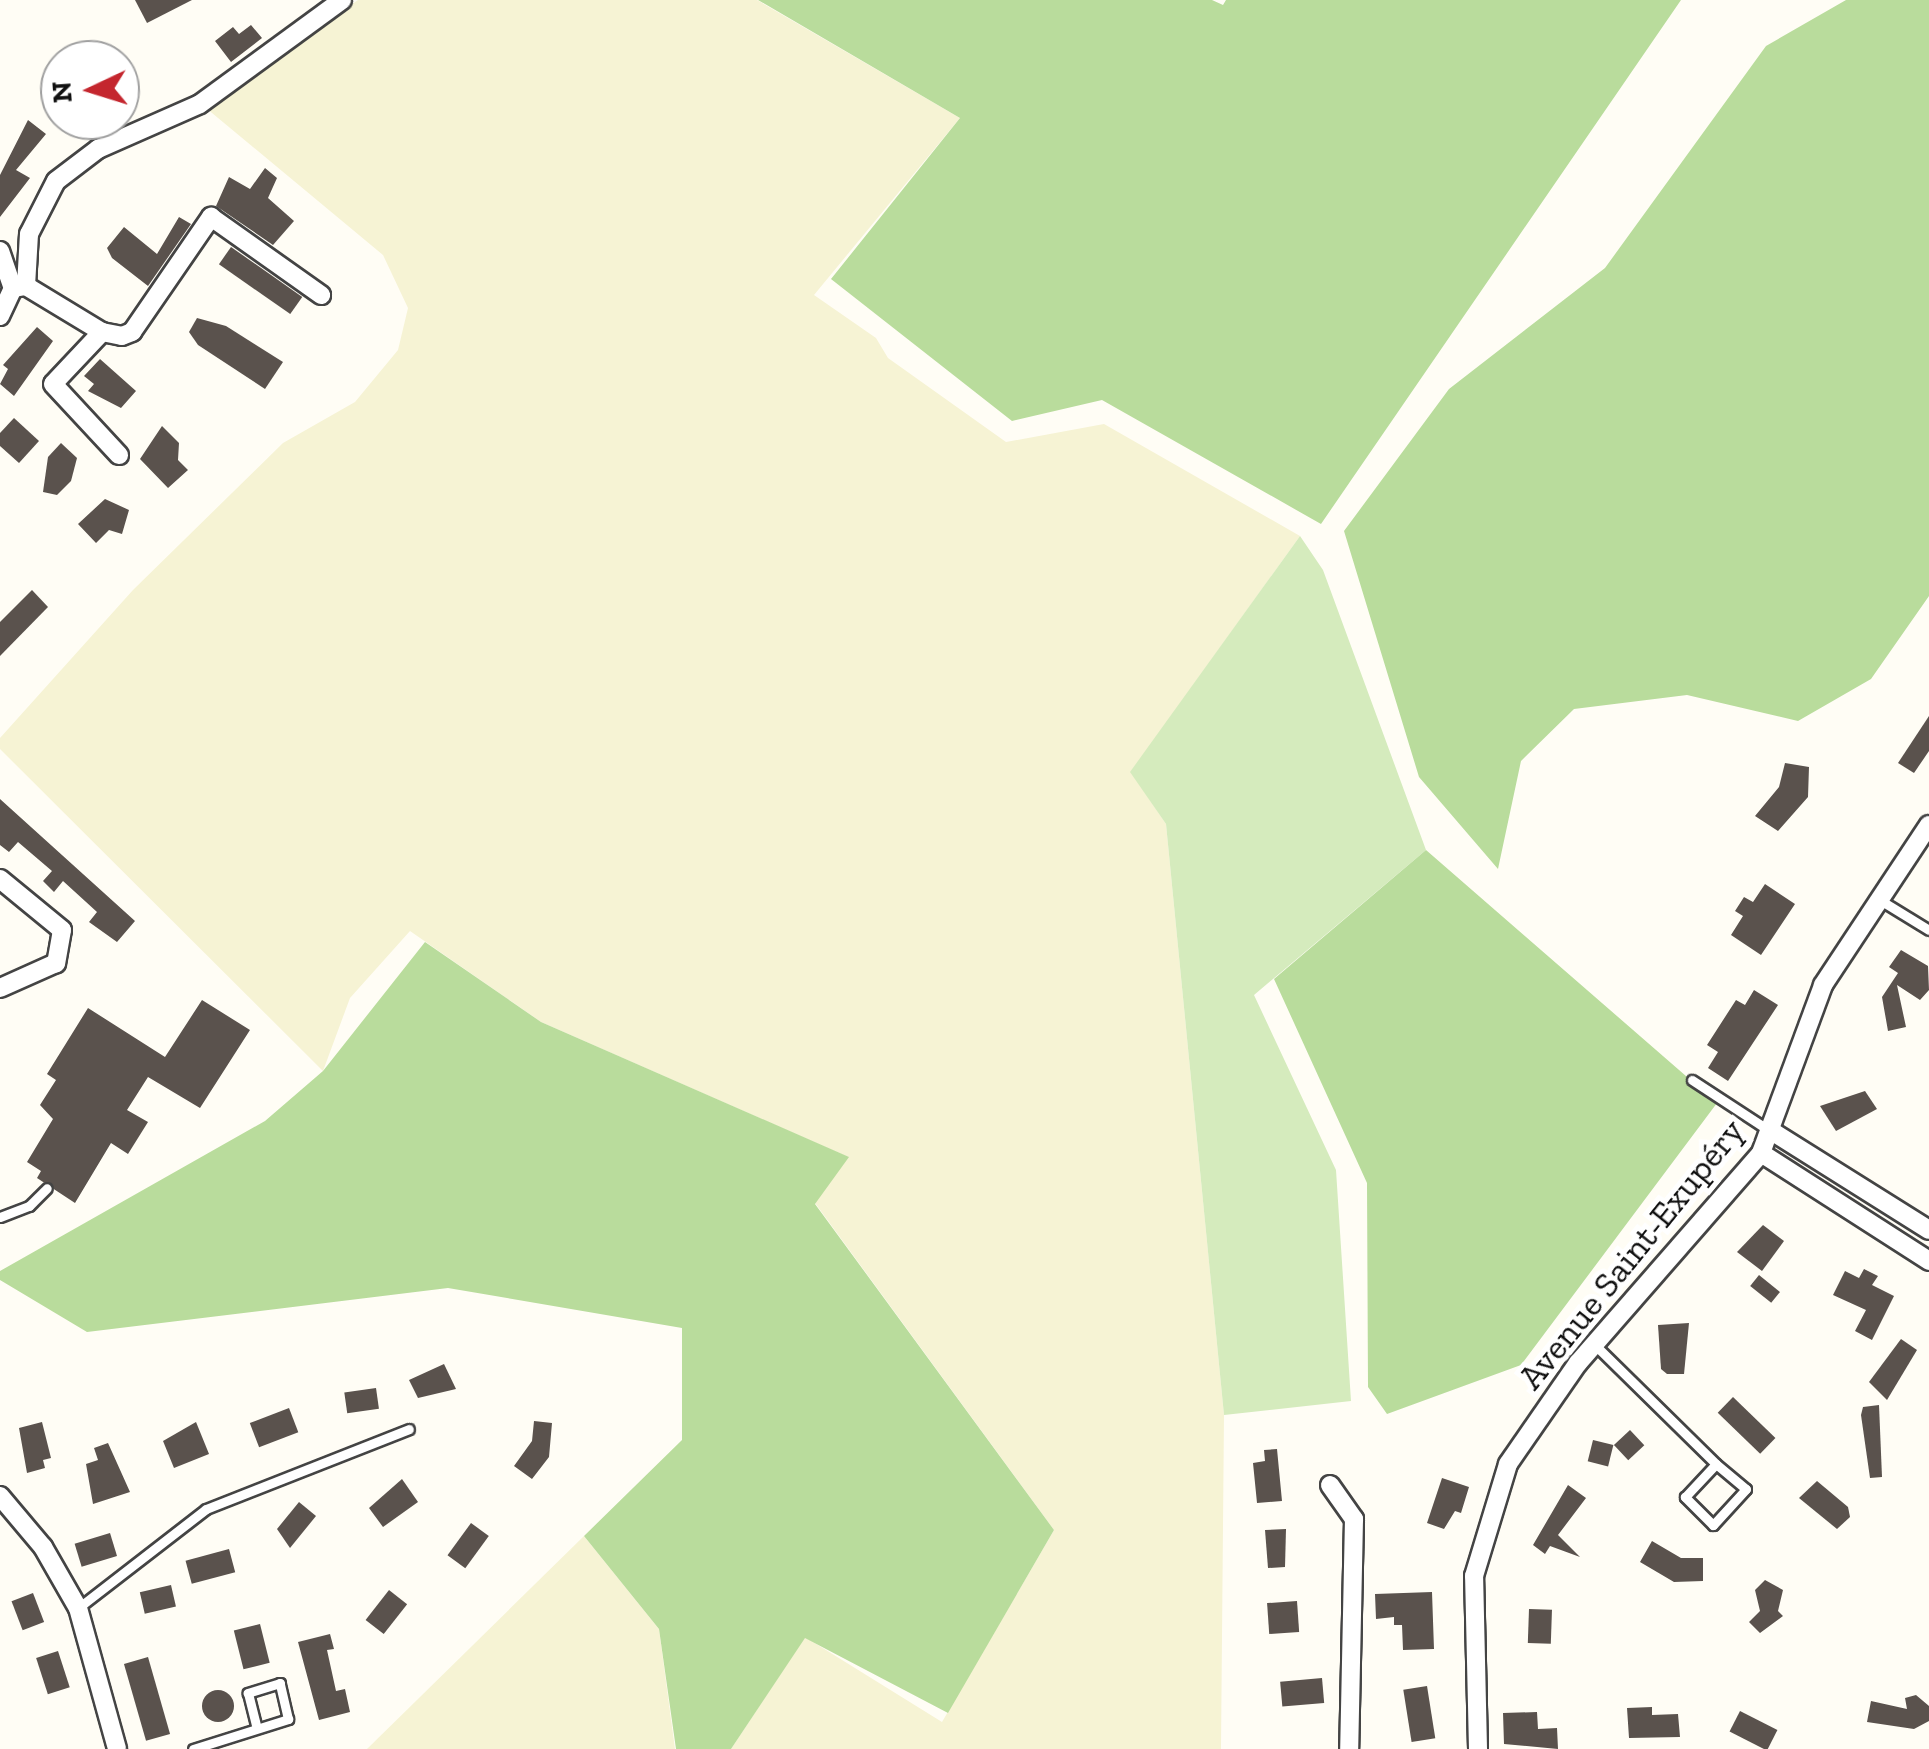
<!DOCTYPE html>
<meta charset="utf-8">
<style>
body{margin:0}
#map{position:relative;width:1929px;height:1749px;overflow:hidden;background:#fffdf5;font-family:"Zilla Slab",serif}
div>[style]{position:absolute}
.farmland>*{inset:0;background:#f6f3d4}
.green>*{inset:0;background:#d5ebbd}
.forest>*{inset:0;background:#b9dc9c}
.building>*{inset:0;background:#5a524d;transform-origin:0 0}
.round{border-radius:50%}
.roads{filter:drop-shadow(2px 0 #444) drop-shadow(-2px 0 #444) drop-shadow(0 2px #444) drop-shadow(0 -2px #444)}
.service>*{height:9px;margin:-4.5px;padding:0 4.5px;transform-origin:4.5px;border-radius:4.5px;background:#fff}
.minor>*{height:18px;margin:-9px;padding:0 9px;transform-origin:9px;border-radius:9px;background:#fff}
span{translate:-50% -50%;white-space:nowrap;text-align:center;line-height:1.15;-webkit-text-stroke:10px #fff;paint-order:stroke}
.street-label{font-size:35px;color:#111}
.north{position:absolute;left:40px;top:40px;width:100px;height:100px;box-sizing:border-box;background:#fff;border:2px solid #a0a0a0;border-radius:50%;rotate:266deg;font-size:28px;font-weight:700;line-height:40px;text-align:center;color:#111}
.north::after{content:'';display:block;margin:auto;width:35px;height:45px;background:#c4262e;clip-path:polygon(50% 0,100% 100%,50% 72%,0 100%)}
</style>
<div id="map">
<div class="farmland">
<i style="clip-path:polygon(358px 0,757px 0,960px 118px,814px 295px,876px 338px,888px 358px,1006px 442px,1104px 424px,1300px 536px,1131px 772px,1166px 824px,1224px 1415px,1221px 1749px,731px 1749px,805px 1637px,942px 1722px,1054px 1530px,815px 1203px,848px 1157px,541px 1022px,410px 931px,350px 998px,323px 1071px,0 749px,0 738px,133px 590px,283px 443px,355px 402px,398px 350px,408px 308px,383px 255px,206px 108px)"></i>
<i style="clip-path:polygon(584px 1536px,659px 1629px,675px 1749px,367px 1749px)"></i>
</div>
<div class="green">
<i style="clip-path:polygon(1300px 536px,1323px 570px,1426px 850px,1254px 995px,1336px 1170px,1351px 1401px,1224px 1415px,1166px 824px,1130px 772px)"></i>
</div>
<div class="forest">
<i style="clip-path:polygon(758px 0,1212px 0,1223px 5px,1226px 0,1681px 0,1321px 524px,1102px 400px,1012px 421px,831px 279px,960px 118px)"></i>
<i style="clip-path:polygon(1846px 0,1929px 0,1929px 596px,1871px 679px,1798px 721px,1687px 695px,1574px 709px,1521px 761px,1498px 869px,1419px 777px,1344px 531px,1449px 389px,1605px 268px,1766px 46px)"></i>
<i style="clip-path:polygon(1426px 850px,1717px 1103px,1521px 1365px,1387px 1414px,1368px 1387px,1367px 1183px,1274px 979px)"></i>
<i style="clip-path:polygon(425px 942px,541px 1022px,849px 1157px,815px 1204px,1054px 1530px,948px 1713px,805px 1638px,731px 1749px,676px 1749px,659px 1629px,584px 1536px,682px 1440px,682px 1328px,448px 1288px,87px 1332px,0 1280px,0 1271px,265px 1121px,323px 1071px)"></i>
</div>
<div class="building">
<i style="clip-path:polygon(135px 0,192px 0,147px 23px)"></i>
<i style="clip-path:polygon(251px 25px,262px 38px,231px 62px,215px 41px,233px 27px,239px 34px)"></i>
<i style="clip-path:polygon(28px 120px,46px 134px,16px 170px,30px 178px,0 217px,0 175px)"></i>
<i style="clip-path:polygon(265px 168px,277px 178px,268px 198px,294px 221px,273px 245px,216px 206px,229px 177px,250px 189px)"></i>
<i style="clip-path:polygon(179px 217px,191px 224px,148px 286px,112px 258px,107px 248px,124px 227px,157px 254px)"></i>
<i style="left:231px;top:247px;width:87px;height:21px;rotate:35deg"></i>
<i style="clip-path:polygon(197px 318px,226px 326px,283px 362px,265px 389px,198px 345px,189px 332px)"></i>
<i style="clip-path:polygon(37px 327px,53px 341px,14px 396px,0 384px,8px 369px,3px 365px)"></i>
<i style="clip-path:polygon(100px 359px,136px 391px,121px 408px,88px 391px,94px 384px,84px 376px)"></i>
<i style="clip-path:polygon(14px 418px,39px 441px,19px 463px,0 446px,0 433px)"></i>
<i style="clip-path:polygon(162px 426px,179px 443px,178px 460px,188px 470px,168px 488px,140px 459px)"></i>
<i style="clip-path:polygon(61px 443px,77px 458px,71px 481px,57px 495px,43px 492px,48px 457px)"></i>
<i style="clip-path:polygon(105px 499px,129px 510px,122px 534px,109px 530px,96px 543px,78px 524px)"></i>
<i style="clip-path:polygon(32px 590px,48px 607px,0 656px,0 622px)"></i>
<i style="clip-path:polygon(1929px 716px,1929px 751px,1914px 773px,1898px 763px)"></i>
<i style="clip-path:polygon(1785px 763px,1809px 767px,1808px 797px,1778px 831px,1755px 816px,1779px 787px)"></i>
<i style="clip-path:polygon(0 799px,135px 921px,117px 942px,89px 922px,97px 912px,63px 881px,54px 892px,43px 881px,52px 871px,18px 842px,9px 852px,0 845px)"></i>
<i style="clip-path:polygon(1765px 884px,1795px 904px,1761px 955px,1731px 935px,1743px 916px,1735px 911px,1744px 897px,1753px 902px)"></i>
<i style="clip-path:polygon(1901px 950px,1928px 966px,1929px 990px,1920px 1000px,1897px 985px,1906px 1027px,1888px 1031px,1882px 997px,1898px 973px,1889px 967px)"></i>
<i style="clip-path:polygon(1754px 990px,1778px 1005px,1728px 1081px,1708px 1068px,1718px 1052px,1707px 1045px,1736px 1000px,1745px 1005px)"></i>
<i style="clip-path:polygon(202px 1000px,250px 1030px,200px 1108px,148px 1077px,127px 1110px,148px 1122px,128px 1154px,111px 1143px,75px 1203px,37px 1178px,41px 1171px,27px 1162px,53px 1119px,40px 1105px,56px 1080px,47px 1074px,88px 1008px,165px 1057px)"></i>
<i style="clip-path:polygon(1865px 1091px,1877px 1109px,1836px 1131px,1820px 1106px)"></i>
<i style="clip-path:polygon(1763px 1225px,1784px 1241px,1762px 1271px,1737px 1252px)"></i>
<i style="clip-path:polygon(1864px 1269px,1878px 1276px,1872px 1285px,1894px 1296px,1872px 1340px,1855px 1331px,1866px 1310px,1833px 1295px,1845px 1271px,1859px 1278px)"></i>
<i style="left:1759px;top:1275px;width:27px;height:14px;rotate:39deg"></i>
<i style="clip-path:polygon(1689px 1323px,1684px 1374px,1667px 1374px,1661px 1369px,1658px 1325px)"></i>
<i style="clip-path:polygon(1901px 1339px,1917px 1350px,1887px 1400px,1869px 1382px)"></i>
<i style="clip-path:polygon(444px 1364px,456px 1389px,418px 1398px,409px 1380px)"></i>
<i style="left:376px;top:1388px;width:21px;height:32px;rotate:82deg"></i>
<i style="left:1733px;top:1397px;width:59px;height:22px;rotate:44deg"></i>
<i style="clip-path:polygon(1879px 1405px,1882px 1477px,1870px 1478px,1861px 1415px,1863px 1407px)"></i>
<i style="left:289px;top:1408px;width:26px;height:42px;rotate:69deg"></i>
<i style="clip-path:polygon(534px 1421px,552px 1423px,549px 1457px,532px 1479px,514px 1466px,532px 1441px)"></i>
<i style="clip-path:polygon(42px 1422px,51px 1458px,43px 1460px,45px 1468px,27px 1473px,19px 1428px)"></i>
<i style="clip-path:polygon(196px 1422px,209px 1454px,174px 1468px,163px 1441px)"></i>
<i style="left:1630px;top:1430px;width:21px;height:22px;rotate:47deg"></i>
<i style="left:1593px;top:1440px;width:21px;height:22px;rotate:14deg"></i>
<i style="clip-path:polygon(108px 1443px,130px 1492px,93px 1504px,86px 1464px,98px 1460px,94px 1448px)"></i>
<i style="clip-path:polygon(1277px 1449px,1282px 1501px,1257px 1503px,1253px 1463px,1265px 1461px,1264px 1450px)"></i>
<i style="clip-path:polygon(1442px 1478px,1469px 1487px,1461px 1513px,1455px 1511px,1444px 1529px,1427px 1523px)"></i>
<i style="clip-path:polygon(402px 1479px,418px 1502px,383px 1527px,369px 1508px)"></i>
<i style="clip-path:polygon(1817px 1481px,1848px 1507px,1850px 1517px,1837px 1529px,1799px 1498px)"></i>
<i style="clip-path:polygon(1568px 1485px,1586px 1498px,1558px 1535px,1580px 1557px,1550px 1546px,1545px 1554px,1533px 1545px)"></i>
<i style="clip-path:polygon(299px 1502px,316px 1516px,290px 1548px,277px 1529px)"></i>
<i style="left:471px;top:1523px;width:22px;height:40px;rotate:36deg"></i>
<i style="clip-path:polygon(1286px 1529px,1285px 1567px,1268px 1568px,1265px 1530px)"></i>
<i style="left:110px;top:1533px;width:24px;height:37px;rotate:73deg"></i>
<i style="clip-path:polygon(1652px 1541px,1681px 1558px,1703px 1558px,1703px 1581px,1674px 1582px,1640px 1562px)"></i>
<i style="left:229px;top:1549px;width:24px;height:45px;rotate:75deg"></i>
<i style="clip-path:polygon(1765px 1580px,1783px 1590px,1778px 1611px,1783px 1616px,1760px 1633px,1749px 1622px,1760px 1611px,1755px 1590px)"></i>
<i style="left:171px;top:1585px;width:22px;height:32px;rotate:77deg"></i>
<i style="left:389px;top:1590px;width:23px;height:38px;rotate:38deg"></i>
<i style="clip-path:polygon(1432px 1592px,1434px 1649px,1403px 1650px,1402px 1625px,1394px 1625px,1394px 1617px,1376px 1619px,1375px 1594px)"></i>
<i style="left:33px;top:1593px;width:31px;height:23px;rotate:69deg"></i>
<i style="left:1297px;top:1601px;width:31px;height:30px;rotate:86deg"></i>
<i style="left:1529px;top:1609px;width:23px;height:34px;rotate:2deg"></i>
<i style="left:260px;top:1624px;width:40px;height:27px;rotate:76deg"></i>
<i style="clip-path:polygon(330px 1634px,334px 1649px,327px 1650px,336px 1691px,345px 1689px,350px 1712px,319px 1720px,298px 1642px)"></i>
<i style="left:58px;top:1651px;width:38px;height:23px;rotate:72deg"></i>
<i style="left:148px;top:1657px;width:80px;height:25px;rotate:74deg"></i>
<i style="left:1322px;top:1678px;width:25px;height:42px;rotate:85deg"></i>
<i style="left:1427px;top:1686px;width:53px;height:24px;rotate:81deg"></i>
<i class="round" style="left:202px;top:1690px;width:32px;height:32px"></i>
<i style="clip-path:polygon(1916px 1695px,1929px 1706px,1929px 1721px,1914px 1729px,1867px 1722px,1871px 1701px,1907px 1709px,1905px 1698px)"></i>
<i style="clip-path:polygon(1652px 1707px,1652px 1715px,1678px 1714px,1680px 1737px,1629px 1738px,1627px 1708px)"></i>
<i style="left:1740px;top:1711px;width:42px;height:23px;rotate:27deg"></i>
<i style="clip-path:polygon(1537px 1712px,1538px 1729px,1557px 1728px,1558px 1749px,1504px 1744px,1503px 1713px)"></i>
</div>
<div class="roads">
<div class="service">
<i style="left:1880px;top:900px;width:57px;rotate:31.5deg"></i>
<i style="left:1692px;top:1080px;width:93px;rotate:33.2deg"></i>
<i style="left:0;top:1217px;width:31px;rotate:-21deg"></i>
<i style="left:29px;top:1206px;width:25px;rotate:-45deg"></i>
<i style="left:1596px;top:1346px;width:168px;rotate:44.5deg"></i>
<i style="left:1716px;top:1464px;width:39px;rotate:40deg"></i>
<i style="left:1746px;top:1489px;width:49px;rotate:132.5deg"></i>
<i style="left:1713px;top:1525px;width:40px;rotate:-135deg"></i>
<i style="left:1685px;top:1497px;width:45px;rotate:-46.8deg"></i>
<i style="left:78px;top:1608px;width:162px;rotate:-37.7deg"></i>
<i style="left:206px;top:1509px;width:218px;rotate:-21.5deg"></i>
<i style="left:193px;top:1749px;width:100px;rotate:-17.5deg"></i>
<i style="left:288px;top:1719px;width:37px;rotate:-103deg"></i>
<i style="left:280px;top:1683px;width:34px;rotate:163deg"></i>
<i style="left:248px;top:1693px;width:36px;rotate:76deg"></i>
</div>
<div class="minor">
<i style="left:0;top:251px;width:39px;rotate:71deg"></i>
<i style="left:26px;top:286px;width:89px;rotate:31.2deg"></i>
<i style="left:102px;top:332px;width:20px;rotate:11deg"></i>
<i style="left:122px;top:336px;width:11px;rotate:-22deg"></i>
<i style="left:132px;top:332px;width:140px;rotate:-55.5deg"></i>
<i style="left:211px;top:217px;width:135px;rotate:35.3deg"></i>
<i style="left:13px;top:288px;width:13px;rotate:-9deg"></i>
<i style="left:26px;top:286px;width:52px;rotate:-86.7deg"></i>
<i style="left:29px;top:234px;width:59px;rotate:-63deg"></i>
<i style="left:56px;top:181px;width:53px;rotate:-37.3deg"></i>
<i style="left:98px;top:149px;width:111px;rotate:-23.8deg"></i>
<i style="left:200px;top:104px;width:176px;rotate:-36.2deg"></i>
<i style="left:0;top:316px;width:31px;rotate:-65deg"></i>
<i style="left:102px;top:332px;width:71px;rotate:133.3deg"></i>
<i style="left:53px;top:384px;width:97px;rotate:47.1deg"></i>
<i style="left:0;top:879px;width:80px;rotate:39.4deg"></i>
<i style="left:62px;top:930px;width:34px;rotate:100deg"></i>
<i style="left:56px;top:963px;width:61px;rotate:155.9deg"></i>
<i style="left:1773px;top:1132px;width:184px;rotate:32.1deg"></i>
<i style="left:1761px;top:1153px;width:200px;rotate:32.7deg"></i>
<i style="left:1330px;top:1485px;width:42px;rotate:54.8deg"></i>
<i style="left:1354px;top:1519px;width:230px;rotate:91.2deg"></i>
<i style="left:0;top:1496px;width:67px;rotate:49.9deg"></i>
<i style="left:43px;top:1547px;width:70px;rotate:60.2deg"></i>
<i style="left:78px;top:1608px;width:146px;rotate:74.5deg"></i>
<i style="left:1478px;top:1749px;width:173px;rotate:-91.3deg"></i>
<i style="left:1474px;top:1576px;width:117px;rotate:-73.1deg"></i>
<i style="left:1508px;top:1464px;width:123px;rotate:-55.3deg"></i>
<i style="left:1578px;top:1363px;width:279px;rotate:-48.9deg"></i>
<i style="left:1761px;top:1153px;width:179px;rotate:-69.7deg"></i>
<i style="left:1823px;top:985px;width:192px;rotate:-56.5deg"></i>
</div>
</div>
<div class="street-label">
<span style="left:1631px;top:1254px;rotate:-51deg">Avenue Saint-Exupéry</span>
</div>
<div class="north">N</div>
</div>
